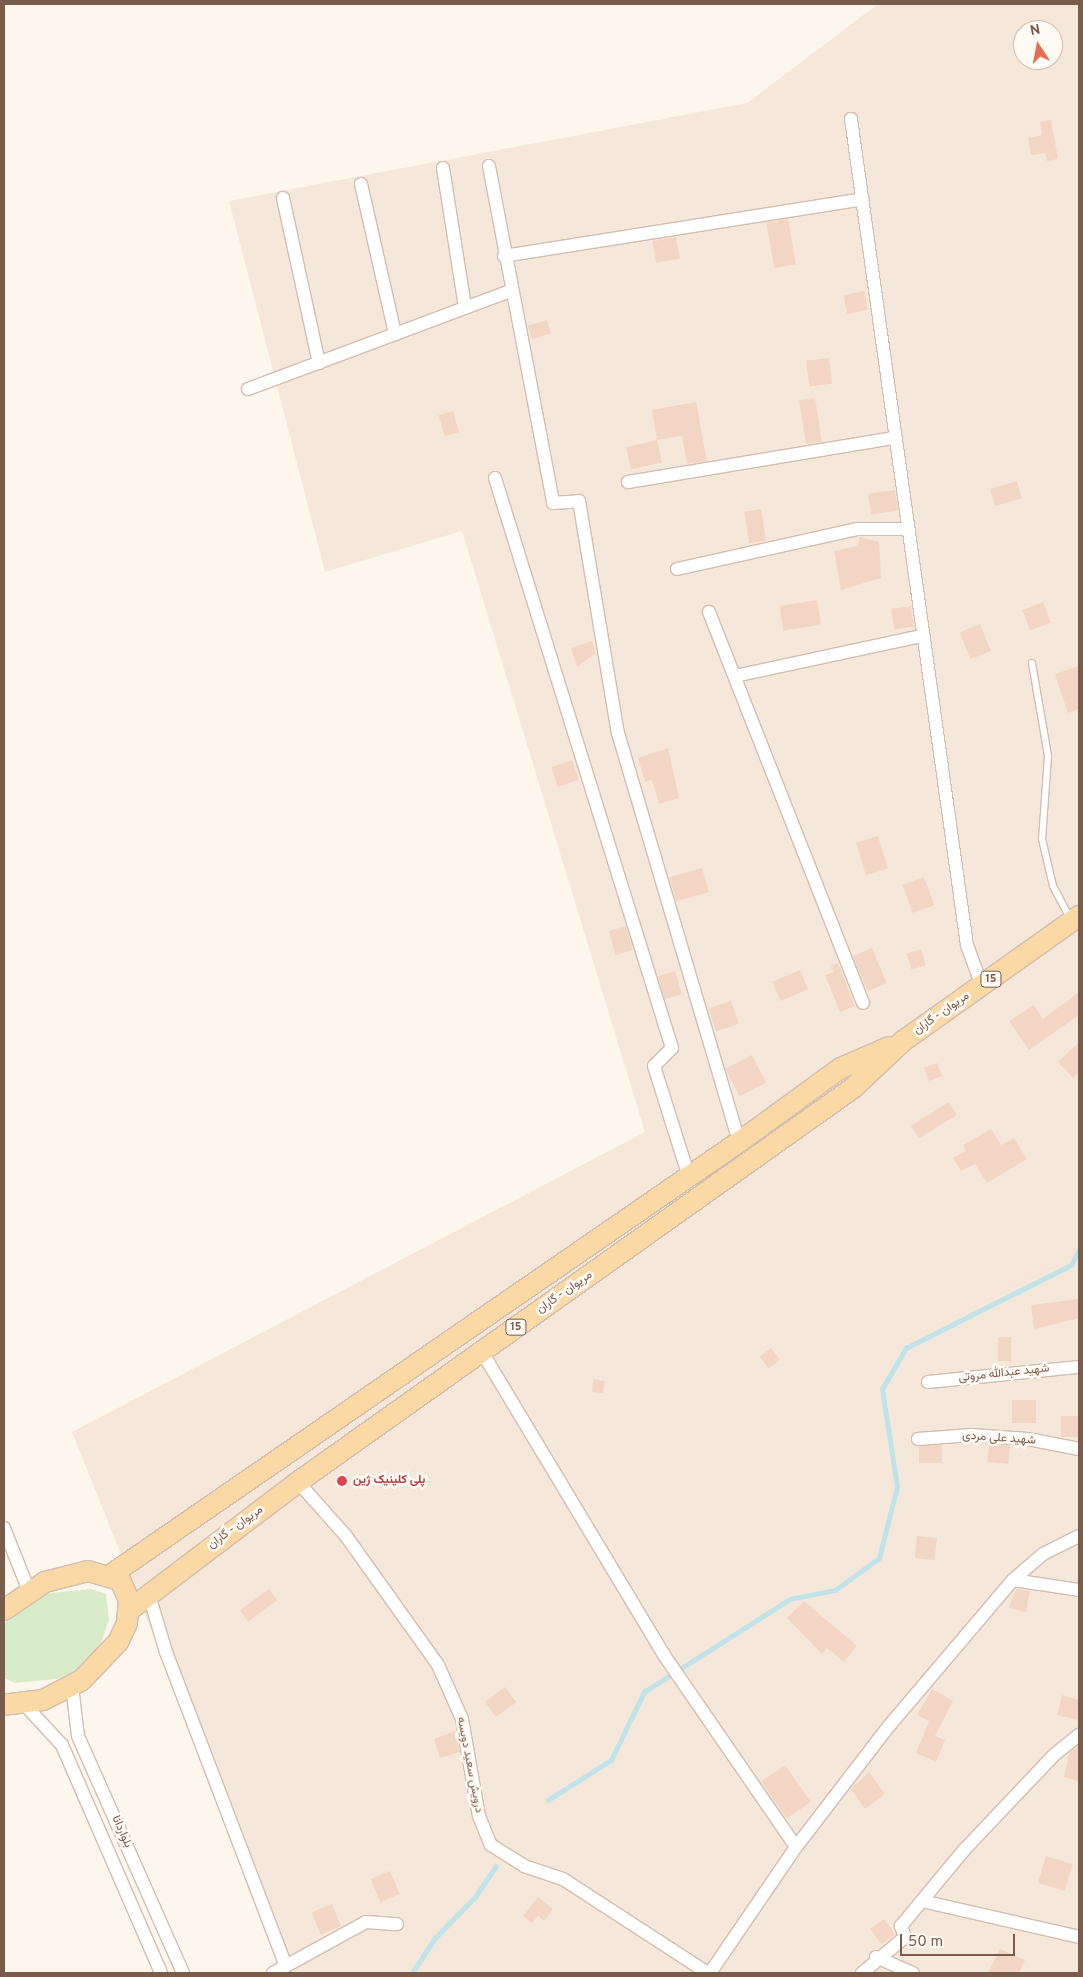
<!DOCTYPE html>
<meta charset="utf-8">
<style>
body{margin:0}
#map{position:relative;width:1083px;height:1977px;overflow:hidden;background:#fdf6ec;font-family:Overpass,Vazirmatn,sans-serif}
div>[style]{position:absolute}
.residential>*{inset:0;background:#f5e8da}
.green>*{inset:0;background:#d8ecc9}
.stream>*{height:4.5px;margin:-2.25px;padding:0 2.25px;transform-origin:2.25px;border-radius:2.25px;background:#bfe3e8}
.building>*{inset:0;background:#f3d5c3;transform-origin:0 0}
.roads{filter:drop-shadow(1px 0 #d1beb0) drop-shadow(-1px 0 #d1beb0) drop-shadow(0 1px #d1beb0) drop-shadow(0 -1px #d1beb0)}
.lane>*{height:6px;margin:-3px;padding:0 3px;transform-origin:3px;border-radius:3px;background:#fff}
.street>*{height:12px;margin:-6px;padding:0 6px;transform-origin:6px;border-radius:6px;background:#fff}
.primary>*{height:20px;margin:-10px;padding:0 10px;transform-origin:10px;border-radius:10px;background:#fbd9a5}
.dots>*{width:14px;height:14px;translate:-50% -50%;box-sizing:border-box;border:2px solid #fffaf3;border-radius:50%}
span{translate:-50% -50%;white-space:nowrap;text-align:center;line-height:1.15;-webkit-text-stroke:5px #fffaf3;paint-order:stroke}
.shield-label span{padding:1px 4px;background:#fffaf3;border:1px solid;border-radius:4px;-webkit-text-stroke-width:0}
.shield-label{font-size:11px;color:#7a5c4d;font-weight:700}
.street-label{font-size:12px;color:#7a5c4d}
.health-label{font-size:12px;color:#be3a42;font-weight:700}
.left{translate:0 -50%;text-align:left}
.frame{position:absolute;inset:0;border:5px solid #7a5c4d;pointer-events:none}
.north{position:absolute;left:1013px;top:20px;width:50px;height:50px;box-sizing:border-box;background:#fffaf3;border:1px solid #cabbb1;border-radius:50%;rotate:349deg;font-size:14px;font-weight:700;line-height:20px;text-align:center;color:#7a5c4d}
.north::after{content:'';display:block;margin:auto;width:18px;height:22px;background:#e76f51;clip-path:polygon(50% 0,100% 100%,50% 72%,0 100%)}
.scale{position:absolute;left:900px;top:1934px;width:115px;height:22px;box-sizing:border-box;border:2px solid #7a5c4d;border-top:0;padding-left:6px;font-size:15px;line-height:18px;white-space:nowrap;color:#7a5c4d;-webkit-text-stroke:4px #fffaf3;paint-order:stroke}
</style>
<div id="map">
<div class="residential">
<i style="clip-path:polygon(evenodd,878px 4px,1079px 4px,1079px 1973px,289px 1973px,72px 1432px,645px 1132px,462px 531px,325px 572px,229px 201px,747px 103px,878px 4px,1023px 30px,1053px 30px,1053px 60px,1023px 60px,1023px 30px)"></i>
</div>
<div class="green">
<i style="clip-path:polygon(91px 1589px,106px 1594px,109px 1620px,97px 1654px,66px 1678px,15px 1683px,4px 1678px,4px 1624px,41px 1594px)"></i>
</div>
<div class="stream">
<i style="left:548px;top:1800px;width:75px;rotate:-32.4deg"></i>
<i style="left:611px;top:1760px;width:76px;rotate:-64.1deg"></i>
<i style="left:644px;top:1692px;width:173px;rotate:-32.5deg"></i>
<i style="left:790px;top:1599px;width:46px;rotate:-11.3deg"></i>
<i style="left:835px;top:1590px;width:54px;rotate:-36deg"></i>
<i style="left:879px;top:1558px;width:73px;rotate:-75.8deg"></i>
<i style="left:897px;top:1487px;width:99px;rotate:-98.7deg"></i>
<i style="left:882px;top:1389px;width:48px;rotate:-59.7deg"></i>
<i style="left:906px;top:1348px;width:185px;rotate:-26.7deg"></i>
<i style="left:1071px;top:1265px;width:17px;rotate:-62deg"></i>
<i style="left:412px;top:1973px;width:42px;rotate:-56.7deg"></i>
<i style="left:435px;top:1938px;width:57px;rotate:-45.7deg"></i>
<i style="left:475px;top:1897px;width:37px;rotate:-56deg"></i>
</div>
<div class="building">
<i style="clip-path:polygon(1051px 120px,1058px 159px,1047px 161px,1045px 153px,1031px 155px,1028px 138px,1042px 135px,1040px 122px)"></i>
<i style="left:788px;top:219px;width:46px;height:22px;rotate:80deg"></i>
<i style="left:676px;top:237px;width:22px;height:24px;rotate:80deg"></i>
<i style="left:864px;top:291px;width:19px;height:21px;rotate:78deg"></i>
<i style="left:547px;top:320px;width:14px;height:20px;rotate:73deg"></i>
<i style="left:829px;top:358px;width:26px;height:23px;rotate:83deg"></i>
<i style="left:815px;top:398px;width:44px;height:16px;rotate:81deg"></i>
<i style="clip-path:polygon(696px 402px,707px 461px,687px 464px,682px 436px,657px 440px,652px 410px)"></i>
<i style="left:453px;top:411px;width:22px;height:15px;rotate:74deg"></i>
<i style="left:657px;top:440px;width:23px;height:32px;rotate:77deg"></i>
<i style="left:1017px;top:481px;width:18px;height:28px;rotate:74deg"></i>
<i style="left:895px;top:490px;width:21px;height:27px;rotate:82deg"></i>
<i style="left:761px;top:509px;width:32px;height:17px;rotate:81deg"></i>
<i style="clip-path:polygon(860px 537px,879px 542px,881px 578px,841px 590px,834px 551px,858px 546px)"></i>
<i style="left:817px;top:600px;width:25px;height:38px;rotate:81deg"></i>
<i style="left:1043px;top:602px;width:22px;height:22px;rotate:69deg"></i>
<i style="left:911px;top:606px;width:21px;height:20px;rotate:82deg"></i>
<i style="left:980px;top:624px;width:29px;height:22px;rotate:68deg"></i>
<i style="clip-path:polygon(592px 641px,596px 653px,577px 667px,571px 648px)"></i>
<i style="clip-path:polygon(1079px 666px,1079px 709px,1068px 713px,1055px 674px)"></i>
<i style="clip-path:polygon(668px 748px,679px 798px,659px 804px,652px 780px,645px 782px,638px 758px)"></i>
<i style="left:572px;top:760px;width:21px;height:22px;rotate:71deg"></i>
<i style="left:878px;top:836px;width:34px;height:23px;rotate:73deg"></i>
<i style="left:702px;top:868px;width:25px;height:34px;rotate:74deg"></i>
<i style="left:924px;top:877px;width:30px;height:23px;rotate:70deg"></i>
<i style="left:626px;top:926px;width:25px;height:18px;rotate:74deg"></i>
<i style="left:872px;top:948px;width:38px;height:21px;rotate:67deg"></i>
<i style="left:921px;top:949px;width:17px;height:15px;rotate:73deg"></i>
<i style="clip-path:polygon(838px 963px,855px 1006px,840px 1012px,825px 975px,834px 972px,831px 966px)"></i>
<i style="left:800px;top:970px;width:21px;height:30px;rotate:67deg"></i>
<i style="left:675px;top:971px;width:24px;height:18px;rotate:73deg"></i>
<i style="clip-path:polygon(1079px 992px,1079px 1015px,1029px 1050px,1009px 1021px,1034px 1005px,1043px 1019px)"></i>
<i style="left:731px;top:1001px;width:24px;height:24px;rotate:71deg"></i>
<i style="clip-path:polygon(1079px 1042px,1079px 1072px,1073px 1078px,1058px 1062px)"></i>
<i style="left:752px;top:1055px;width:31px;height:30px;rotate:63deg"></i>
<i style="left:937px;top:1063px;width:14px;height:14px;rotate:69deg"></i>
<i style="left:949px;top:1102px;width:15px;height:45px;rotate:58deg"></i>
<i style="clip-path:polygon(991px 1129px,1001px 1145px,1014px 1138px,1027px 1159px,987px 1183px,975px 1164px,961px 1171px,953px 1158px,966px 1151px,963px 1145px)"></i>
<i style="clip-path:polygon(1079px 1299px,1079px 1318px,1034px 1329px,1031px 1305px)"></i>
<i style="left:998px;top:1337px;width:13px;height:24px"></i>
<i style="left:771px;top:1348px;width:15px;height:14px;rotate:53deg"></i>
<i style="clip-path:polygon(593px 1379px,605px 1381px,603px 1393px,592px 1392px)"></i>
<i style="left:1012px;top:1400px;width:24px;height:23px"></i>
<i style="left:1061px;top:1416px;width:17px;height:21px"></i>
<i style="left:989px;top:1444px;width:21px;height:18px;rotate:5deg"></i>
<i style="left:942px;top:1445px;width:18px;height:23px;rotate:90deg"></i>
<i style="left:917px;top:1536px;width:20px;height:22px;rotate:6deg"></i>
<i style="left:269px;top:1589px;width:14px;height:36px;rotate:54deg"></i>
<i style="clip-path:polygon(1016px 1589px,1030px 1591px,1026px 1612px,1009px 1608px)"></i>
<i style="clip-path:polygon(804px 1601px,857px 1646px,844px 1662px,827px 1648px,822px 1654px,787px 1618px)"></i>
<i style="left:505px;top:1687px;width:19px;height:25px;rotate:54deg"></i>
<i style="clip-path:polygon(932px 1689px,953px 1701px,935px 1736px,945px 1740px,936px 1762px,916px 1753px,929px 1721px,917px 1715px)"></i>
<i style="clip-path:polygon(1062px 1695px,1079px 1700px,1079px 1720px,1057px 1715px)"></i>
<i style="clip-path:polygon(455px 1731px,460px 1752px,440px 1758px,434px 1739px)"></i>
<i style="clip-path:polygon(1079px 1745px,1079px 1781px,1064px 1777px,1069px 1753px)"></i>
<i style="left:785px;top:1765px;width:45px;height:29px;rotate:55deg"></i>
<i style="clip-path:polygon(869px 1772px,885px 1794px,865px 1809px,851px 1789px)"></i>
<i style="left:1046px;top:1856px;width:28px;height:28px;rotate:17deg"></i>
<i style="left:390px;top:1871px;width:25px;height:21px;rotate:67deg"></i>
<i style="clip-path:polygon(538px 1897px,553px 1909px,544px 1921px,538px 1916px,532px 1923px,523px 1916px)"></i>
<i style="left:332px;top:1904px;width:24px;height:22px;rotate:68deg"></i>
<i style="left:884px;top:1919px;width:19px;height:17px;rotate:54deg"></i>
<i style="clip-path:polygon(1000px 1949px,1025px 1960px,1019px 1973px,988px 1973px)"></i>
</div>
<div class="roads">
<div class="lane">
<i style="left:1032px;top:663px;width:94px;rotate:80.2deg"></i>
<i style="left:1048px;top:756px;width:83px;rotate:94.1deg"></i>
<i style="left:1042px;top:839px;width:48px;rotate:76.8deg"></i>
<i style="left:1053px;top:886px;width:36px;rotate:62deg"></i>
</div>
<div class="street">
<i style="left:851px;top:119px;width:834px;rotate:82.01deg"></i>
<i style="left:967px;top:945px;width:44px;rotate:69.9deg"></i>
<i style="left:489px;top:166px;width:343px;rotate:79.2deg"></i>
<i style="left:553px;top:503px;width:26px;rotate:-4deg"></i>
<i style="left:579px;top:501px;width:235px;rotate:80.5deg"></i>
<i style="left:618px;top:733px;width:427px;rotate:73.5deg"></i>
<i style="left:443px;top:168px;width:141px;rotate:81deg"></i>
<i style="left:361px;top:184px;width:154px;rotate:77.2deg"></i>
<i style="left:283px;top:198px;width:169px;rotate:77.7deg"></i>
<i style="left:504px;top:256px;width:363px;rotate:-9deg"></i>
<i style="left:248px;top:389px;width:280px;rotate:-20.5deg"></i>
<i style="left:495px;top:478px;width:597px;rotate:72.75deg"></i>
<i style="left:672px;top:1048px;width:25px;rotate:135deg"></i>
<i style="left:654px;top:1066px;width:116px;rotate:72.5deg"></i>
<i style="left:628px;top:482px;width:270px;rotate:-9.4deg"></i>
<i style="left:677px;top:569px;width:184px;rotate:-12.5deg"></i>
<i style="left:857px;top:529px;width:50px"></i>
<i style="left:709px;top:612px;width:420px;rotate:68.5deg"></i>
<i style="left:735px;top:676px;width:191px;rotate:-12.1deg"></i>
<i style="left:482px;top:1352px;width:353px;rotate:59deg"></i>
<i style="left:664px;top:1655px;width:233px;rotate:55.5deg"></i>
<i style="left:928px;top:1382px;width:152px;rotate:-5.7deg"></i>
<i style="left:918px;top:1439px;width:53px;rotate:-4.3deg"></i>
<i style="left:971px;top:1435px;width:57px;rotate:4deg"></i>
<i style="left:1028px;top:1439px;width:52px;rotate:11.1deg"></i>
<i style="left:298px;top:1482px;width:72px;rotate:48.4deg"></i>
<i style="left:346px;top:1536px;width:158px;rotate:54.5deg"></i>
<i style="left:438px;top:1665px;width:59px;rotate:66deg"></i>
<i style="left:462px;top:1719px;width:98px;rotate:80.1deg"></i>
<i style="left:479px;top:1816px;width:31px;rotate:68deg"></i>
<i style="left:491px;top:1845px;width:39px;rotate:32deg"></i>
<i style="left:524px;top:1866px;width:41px;rotate:18.4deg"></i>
<i style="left:563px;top:1879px;width:173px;rotate:33deg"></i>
<i style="left:4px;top:1528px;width:68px;rotate:68.4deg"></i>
<i style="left:1013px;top:1580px;width:67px;rotate:8.6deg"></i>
<i style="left:149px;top:1595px;width:59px;rotate:73.4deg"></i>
<i style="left:166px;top:1652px;width:336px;rotate:69.1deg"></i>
<i style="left:72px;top:1686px;width:50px;rotate:83.2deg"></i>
<i style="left:78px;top:1736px;width:259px;rotate:66.1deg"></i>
<i style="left:24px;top:1704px;width:56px;rotate:47.2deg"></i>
<i style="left:62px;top:1745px;width:249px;rotate:66.5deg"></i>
<i style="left:922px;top:1901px;width:161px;rotate:12.9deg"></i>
<i style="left:876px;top:1957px;width:40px;rotate:23.4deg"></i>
<i style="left:273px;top:1973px;width:106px;rotate:-28.7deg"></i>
<i style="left:366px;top:1922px;width:31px;rotate:4deg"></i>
<i style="left:710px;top:1973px;width:153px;rotate:-55.7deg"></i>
<i style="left:796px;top:1847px;width:153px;rotate:-52.5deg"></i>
<i style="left:889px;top:1726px;width:192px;rotate:-49.7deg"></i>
<i style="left:1013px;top:1580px;width:40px;rotate:-41deg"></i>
<i style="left:1043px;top:1554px;width:40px;rotate:-26.6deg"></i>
<i style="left:862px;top:1973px;width:56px;rotate:-39.9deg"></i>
<i style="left:905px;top:1937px;width:12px;rotate:-110deg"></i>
<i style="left:901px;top:1926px;width:100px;rotate:-50.3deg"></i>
<i style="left:965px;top:1849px;width:129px;rotate:-46.6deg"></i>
<i style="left:1054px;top:1755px;width:32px;rotate:-39deg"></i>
</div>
<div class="primary">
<i style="left:112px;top:1574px;width:761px;rotate:-34.57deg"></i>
<i style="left:739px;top:1142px;width:126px;rotate:-36deg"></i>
<i style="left:841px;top:1068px;width:52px;rotate:-23.6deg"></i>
<i style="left:4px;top:1610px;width:50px;rotate:-34.3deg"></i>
<i style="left:45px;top:1582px;width:44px;rotate:-14.3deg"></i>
<i style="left:88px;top:1571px;width:33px;rotate:16deg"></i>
<i style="left:120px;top:1580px;width:22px;rotate:66deg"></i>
<i style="left:129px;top:1600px;width:23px;rotate:95deg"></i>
<i style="left:127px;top:1623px;width:21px;rotate:115deg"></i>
<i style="left:118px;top:1642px;width:52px;rotate:133.5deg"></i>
<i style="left:82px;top:1680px;width:44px;rotate:152.9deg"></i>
<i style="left:43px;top:1700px;width:39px;rotate:173deg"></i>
<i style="left:128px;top:1611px;width:213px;rotate:-37.2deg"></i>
<i style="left:298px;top:1482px;width:681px;rotate:-35.37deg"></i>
<i style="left:853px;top:1088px;width:69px;rotate:-43.2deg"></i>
<i style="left:903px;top:1041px;width:216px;rotate:-35.4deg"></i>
</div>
</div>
<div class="dots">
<i style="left:342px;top:1481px;background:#e0444e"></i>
</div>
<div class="shield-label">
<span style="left:991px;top:979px">15</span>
<span style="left:516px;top:1327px">15</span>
</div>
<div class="street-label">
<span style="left:942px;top:1014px;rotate:-35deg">مریوان - گاران</span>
<span style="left:565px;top:1293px;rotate:-35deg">مریوان - گاران</span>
<span style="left:1004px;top:1374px;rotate:-6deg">شهید عبدالله مروتی</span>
<span style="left:999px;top:1439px;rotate:4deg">شهید علی مردی</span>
<span style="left:236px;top:1528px;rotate:-36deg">مریوان - گاران</span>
<span style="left:469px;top:1765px;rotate:79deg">درویش سعید دویسه</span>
<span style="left:121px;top:1832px;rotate:66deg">بلواردانا</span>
</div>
<div class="health-label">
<span class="left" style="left:353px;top:1481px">پلی کلینیک ژین</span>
</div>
<div class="frame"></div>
<div class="north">N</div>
<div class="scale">50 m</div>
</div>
